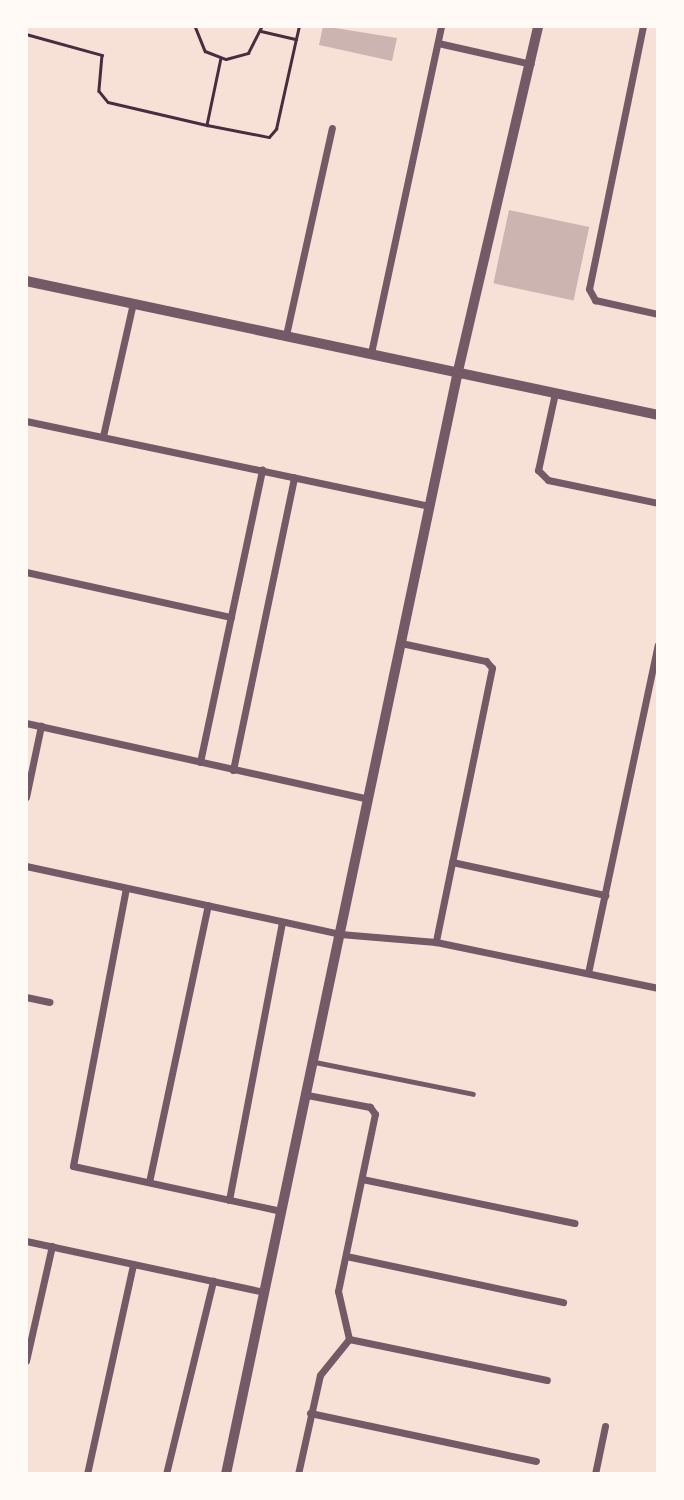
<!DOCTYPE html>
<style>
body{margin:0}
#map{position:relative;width:684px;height:1500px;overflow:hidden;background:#f7e1d7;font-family:Lato,sans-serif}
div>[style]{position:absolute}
.building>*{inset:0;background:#ccb4b1;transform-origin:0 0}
.path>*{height:2.5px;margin:-1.25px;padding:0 1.25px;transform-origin:1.25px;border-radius:1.25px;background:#4a2c40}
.service>*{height:4.5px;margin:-2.25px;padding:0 2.25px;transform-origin:2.25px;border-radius:2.25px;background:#755966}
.minor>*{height:7px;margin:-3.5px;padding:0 3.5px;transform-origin:3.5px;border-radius:3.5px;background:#755966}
.tertiary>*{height:10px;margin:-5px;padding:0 5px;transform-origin:5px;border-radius:5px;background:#755966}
span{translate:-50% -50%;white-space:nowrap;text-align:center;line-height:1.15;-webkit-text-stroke:7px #fffaf5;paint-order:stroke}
.frame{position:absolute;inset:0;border:28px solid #fffaf5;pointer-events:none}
</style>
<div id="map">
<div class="building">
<i style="clip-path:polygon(323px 26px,397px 38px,392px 61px,319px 45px)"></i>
<i style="left:509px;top:210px;width:82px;height:75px;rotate:12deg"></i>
</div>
<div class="path">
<i style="left:195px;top:26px;width:27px;rotate:68deg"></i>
<i style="left:205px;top:51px;width:22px;rotate:21deg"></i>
<i style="left:226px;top:59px;width:23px;rotate:-15deg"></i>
<i style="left:248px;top:53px;width:30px;rotate:-63deg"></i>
<i style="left:261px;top:31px;width:36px;rotate:13deg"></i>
<i style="left:296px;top:39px;width:13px;rotate:-77deg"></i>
<i style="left:26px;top:34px;width:79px;rotate:15.4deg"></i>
<i style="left:102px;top:55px;width:36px;rotate:95deg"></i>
<i style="left:99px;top:91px;width:14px;rotate:51deg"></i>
<i style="left:108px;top:102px;width:102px;rotate:13.1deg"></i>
<i style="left:221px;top:58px;width:68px;rotate:101.8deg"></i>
<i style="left:207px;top:125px;width:63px;rotate:11deg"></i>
<i style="left:269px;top:137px;width:11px;rotate:-49deg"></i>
<i style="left:276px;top:129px;width:92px;rotate:-77.5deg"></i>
</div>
<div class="service">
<i style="left:315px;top:1062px;width:161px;rotate:11.4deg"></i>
</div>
<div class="minor">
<i style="left:643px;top:26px;width:268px;rotate:101.6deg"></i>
<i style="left:589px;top:289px;width:13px;rotate:61deg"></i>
<i style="left:595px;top:300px;width:65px;rotate:12.5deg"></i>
<i style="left:438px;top:43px;width:95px;rotate:12.7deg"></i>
<i style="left:286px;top:335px;width:212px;rotate:-77.5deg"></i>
<i style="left:371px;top:353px;width:334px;rotate:-77.9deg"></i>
<i style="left:555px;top:393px;width:79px;rotate:102.4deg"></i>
<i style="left:538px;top:470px;width:14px;rotate:45deg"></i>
<i style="left:548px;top:480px;width:112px;rotate:11.8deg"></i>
<i style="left:26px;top:421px;width:413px;rotate:11.9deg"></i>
<i style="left:103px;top:436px;width:136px;rotate:-77.3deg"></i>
<i style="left:26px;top:572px;width:210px;rotate:12.4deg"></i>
<i style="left:401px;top:643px;width:87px;rotate:12deg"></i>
<i style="left:486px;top:661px;width:9px;rotate:49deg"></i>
<i style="left:492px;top:668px;width:280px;rotate:101.6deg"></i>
<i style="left:26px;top:723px;width:350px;rotate:12.5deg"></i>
<i style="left:200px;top:762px;width:299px;rotate:-78deg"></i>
<i style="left:233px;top:770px;width:299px;rotate:-78.2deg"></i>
<i style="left:26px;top:797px;width:73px;rotate:-78.1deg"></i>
<i style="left:452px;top:862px;width:157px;rotate:12.2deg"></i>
<i style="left:26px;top:866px;width:321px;rotate:12.2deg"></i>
<i style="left:340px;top:934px;width:96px;rotate:4.8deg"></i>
<i style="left:436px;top:942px;width:227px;rotate:11.7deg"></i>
<i style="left:126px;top:888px;width:283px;rotate:100.8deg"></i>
<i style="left:73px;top:1166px;width:213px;rotate:12.2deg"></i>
<i style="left:588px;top:973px;width:335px;rotate:-78deg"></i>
<i style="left:26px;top:997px;width:24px;rotate:12deg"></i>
<i style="left:362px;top:1179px;width:217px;rotate:11.7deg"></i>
<i style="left:149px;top:1182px;width:283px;rotate:-78deg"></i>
<i style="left:229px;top:1200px;width:283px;rotate:-79.2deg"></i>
<i style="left:26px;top:1241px;width:243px;rotate:12.1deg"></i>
<i style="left:346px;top:1256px;width:222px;rotate:12deg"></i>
<i style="left:349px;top:1339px;width:202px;rotate:11.7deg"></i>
<i style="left:26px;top:1361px;width:118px;rotate:-77.3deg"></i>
<i style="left:310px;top:1413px;width:231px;rotate:12deg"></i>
<i style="left:87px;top:1474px;width:215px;rotate:-77.6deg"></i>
<i style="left:166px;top:1474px;width:199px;rotate:-76.3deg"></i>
<i style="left:298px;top:1474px;width:101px;rotate:-77.5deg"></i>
<i style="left:320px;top:1375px;width:46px;rotate:-51.1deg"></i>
<i style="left:349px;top:1339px;width:49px;rotate:-102.9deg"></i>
<i style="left:338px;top:1291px;width:181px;rotate:-78.2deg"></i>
<i style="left:375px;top:1114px;width:9px;rotate:-126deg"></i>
<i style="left:370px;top:1107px;width:64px;rotate:-169.2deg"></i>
<i style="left:595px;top:1474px;width:49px;rotate:-78.2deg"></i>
</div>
<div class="tertiary">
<i style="left:26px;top:281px;width:646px;rotate:11.97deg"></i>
<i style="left:226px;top:1474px;width:1127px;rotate:-78.12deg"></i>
<i style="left:458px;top:371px;width:354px;rotate:-76.9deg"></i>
</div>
<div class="frame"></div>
</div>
